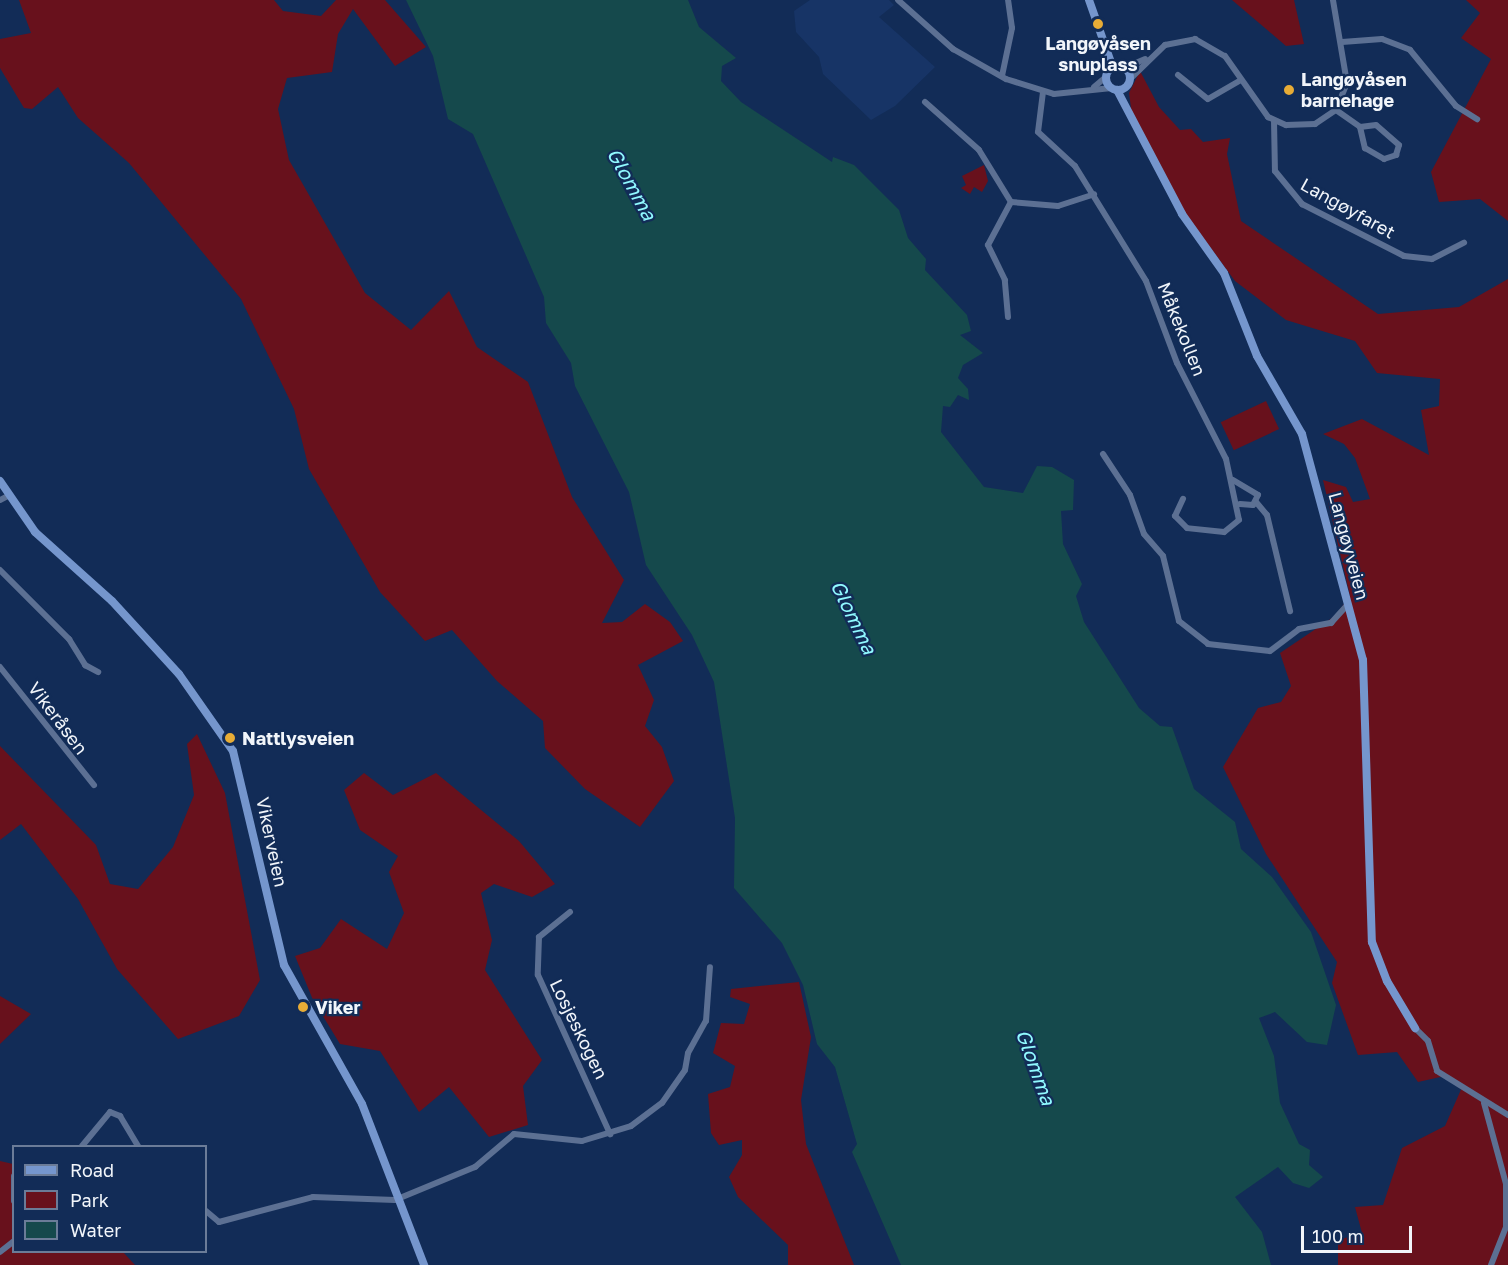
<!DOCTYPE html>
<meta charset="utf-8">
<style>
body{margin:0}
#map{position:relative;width:1508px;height:1265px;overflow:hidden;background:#122c57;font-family:"Golos Text",sans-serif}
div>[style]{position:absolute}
.built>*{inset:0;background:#173466}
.green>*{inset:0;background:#68111c;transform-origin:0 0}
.water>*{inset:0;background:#15494c}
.minor>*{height:6px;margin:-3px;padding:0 3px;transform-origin:3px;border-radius:3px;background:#5c7093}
.secondary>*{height:8px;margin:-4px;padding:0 4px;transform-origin:4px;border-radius:4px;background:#7596cd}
.secondary>.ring{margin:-4px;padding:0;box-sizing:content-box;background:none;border:8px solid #7596cd;border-radius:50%}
.dots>*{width:16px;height:16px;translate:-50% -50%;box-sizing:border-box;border:3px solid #122c57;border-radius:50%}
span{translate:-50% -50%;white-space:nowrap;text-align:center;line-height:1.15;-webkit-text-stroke:4.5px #122c57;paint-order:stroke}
.poi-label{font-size:18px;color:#f1f5fa;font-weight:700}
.left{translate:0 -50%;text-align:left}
.street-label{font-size:18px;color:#f1f5fa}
.water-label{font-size:20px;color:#90f9ff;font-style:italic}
.legend{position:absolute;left:12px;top:1145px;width:195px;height:108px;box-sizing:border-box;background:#122c57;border:2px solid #6b7c98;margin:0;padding:8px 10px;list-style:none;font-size:18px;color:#f1f5fa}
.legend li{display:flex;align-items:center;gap:12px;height:30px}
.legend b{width:30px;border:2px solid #6b7c98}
.scale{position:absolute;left:1301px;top:1226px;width:111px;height:27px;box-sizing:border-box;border:3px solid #f1f5fa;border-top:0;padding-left:8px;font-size:18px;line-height:21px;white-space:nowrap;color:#f1f5fa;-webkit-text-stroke:4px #122c57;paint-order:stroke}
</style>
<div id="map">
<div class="built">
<i style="clip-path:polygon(810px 0,889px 0,894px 5px,879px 17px,935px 67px,895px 106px,871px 120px,823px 74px,819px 57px,796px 32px,794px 11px)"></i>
</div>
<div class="green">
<i style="clip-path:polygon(19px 0,274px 0,283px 11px,321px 16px,336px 0,385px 0,426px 47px,395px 66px,353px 9px,338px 34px,332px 72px,287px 78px,278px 109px,289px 160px,365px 293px,411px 330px,449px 291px,477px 347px,528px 382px,572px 497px,624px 580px,602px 623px,622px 622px,645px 604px,670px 622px,683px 641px,638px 665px,654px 700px,645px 726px,662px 747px,674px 781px,640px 827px,585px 789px,545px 748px,543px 721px,497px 681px,452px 630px,425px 641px,380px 592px,309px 469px,294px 409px,241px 299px,129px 163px,78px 118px,58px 87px,32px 109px,24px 108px,0 68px,0 39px,31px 33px)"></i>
<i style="clip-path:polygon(1232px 0,1294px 0,1304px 44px,1286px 46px)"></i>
<i style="clip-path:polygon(1466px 0,1508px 0,1508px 221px,1480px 199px,1439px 202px,1431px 172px,1491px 59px,1461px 38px,1480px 13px)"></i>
<i style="clip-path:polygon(1140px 71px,1159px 107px,1180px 130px,1191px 129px,1203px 142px,1230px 138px,1227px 154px,1241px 221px,1378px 314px,1459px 307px,1508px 279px,1508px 1265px,1338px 1265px,1338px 1240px,1362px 1233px,1355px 1207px,1383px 1205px,1402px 1148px,1445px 1126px,1463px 1085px,1445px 1076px,1418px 1082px,1397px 1052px,1358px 1055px,1332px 983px,1337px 962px,1266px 854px,1223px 767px,1258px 708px,1281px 702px,1291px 686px,1280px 653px,1335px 616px,1350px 596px,1323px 480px,1346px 487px,1353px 502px,1370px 499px,1355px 458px,1344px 444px,1323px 434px,1362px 419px,1429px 455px,1421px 410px,1439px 406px,1440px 379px,1377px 373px,1355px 341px,1286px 320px,1235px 281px,1177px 202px,1132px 115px,1129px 93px)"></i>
<i style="clip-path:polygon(984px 165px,988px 181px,982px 192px,974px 187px,970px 194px,961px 188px,966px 185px,962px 176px)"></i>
<i style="left:1266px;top:401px;width:31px;height:50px;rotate:65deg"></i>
<i style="clip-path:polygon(197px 734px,225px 793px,260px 980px,239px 1016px,178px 1039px,117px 969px,78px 899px,21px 824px,0 840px,0 746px,96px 845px,110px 884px,138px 889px,173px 847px,194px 795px,187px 744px)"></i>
<i style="clip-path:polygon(364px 773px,393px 795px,436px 773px,519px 841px,555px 884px,532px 897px,494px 884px,481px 893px,492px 940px,485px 970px,542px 1060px,523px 1086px,528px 1125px,489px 1137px,449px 1087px,419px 1112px,380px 1051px,340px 1044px,313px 1000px,295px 956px,320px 948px,341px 919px,387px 949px,404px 913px,389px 872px,398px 856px,360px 830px,344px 790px)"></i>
<i style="clip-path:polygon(799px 982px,811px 1037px,801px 1100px,806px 1144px,854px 1265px,788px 1265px,788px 1245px,738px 1197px,729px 1177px,742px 1155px,742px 1140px,719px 1145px,711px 1133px,708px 1094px,730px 1087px,735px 1066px,713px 1053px,721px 1023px,744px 1024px,750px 1004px,730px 997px,731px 989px)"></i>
<i style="clip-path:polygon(0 996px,31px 1014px,0 1044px)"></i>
<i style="clip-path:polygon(0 1161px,13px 1164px,14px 1252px,123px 1252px,135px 1265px,0 1265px)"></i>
</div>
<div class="water">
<i style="clip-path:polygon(406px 0,688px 0,699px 27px,736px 58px,722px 66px,721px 81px,741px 102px,832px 162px,833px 157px,854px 165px,899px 210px,908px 238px,926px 259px,925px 270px,967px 315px,971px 331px,960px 335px,983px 353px,963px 365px,958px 378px,968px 389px,969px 400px,958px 395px,950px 407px,943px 406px,941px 432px,984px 487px,1023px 493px,1037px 466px,1052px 467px,1074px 480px,1073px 510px,1061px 511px,1063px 544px,1082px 584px,1076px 596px,1084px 622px,1139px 708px,1160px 726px,1172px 727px,1194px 789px,1235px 822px,1241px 849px,1272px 877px,1311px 932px,1336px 1005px,1327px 1045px,1307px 1042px,1275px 1012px,1259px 1018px,1274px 1056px,1280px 1103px,1299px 1144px,1310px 1150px,1309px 1165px,1323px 1177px,1309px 1188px,1293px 1183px,1278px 1167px,1235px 1197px,1262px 1232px,1271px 1265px,901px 1265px,852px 1152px,857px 1144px,835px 1067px,817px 1044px,803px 985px,782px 943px,734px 888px,735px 818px,714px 682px,692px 635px,646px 565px,629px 492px,575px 386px,571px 363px,546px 323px,544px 297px,473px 134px,448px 119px,433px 56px)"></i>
</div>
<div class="minor">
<i style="left:898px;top:0;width:74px;rotate:41.7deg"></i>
<i style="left:953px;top:49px;width:61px;rotate:29.5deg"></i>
<i style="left:1006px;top:79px;width:50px;rotate:17.4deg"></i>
<i style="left:1054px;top:94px;width:58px;rotate:-5.9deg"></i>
<i style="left:1342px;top:42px;width:40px;rotate:-4.3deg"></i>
<i style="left:1382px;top:39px;width:30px;rotate:21deg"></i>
<i style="left:1410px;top:50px;width:72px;rotate:50.6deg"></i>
<i style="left:1456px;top:106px;width:25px;rotate:32deg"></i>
<i style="left:1124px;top:68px;width:23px;rotate:-23deg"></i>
<i style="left:1178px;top:75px;width:38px;rotate:39deg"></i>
<i style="left:1208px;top:99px;width:38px;rotate:-30deg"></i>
<i style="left:1002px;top:76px;width:49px;rotate:-78.2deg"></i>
<i style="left:1012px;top:28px;width:28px;rotate:-98deg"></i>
<i style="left:1130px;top:79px;width:49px;rotate:-44.2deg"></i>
<i style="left:1165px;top:45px;width:31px;rotate:-11deg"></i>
<i style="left:1195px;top:39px;width:34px;rotate:30deg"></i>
<i style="left:1225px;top:56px;width:75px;rotate:54.8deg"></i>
<i style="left:1268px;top:117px;width:20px;rotate:24deg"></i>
<i style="left:1286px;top:125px;width:29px;rotate:-2deg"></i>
<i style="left:1315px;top:124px;width:25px;rotate:-34deg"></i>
<i style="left:1336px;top:110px;width:29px;rotate:-68deg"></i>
<i style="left:1347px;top:83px;width:84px;rotate:-99.6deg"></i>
<i style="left:1094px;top:87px;width:17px;rotate:-40deg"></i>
<i style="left:1043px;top:92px;width:40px;rotate:97.1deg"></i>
<i style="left:1038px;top:132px;width:50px;rotate:42.6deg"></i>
<i style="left:1075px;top:166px;width:135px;rotate:58.3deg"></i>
<i style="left:1146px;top:281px;width:88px;rotate:69.3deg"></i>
<i style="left:1177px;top:363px;width:108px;rotate:63deg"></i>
<i style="left:1226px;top:459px;width:62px;rotate:78deg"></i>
<i style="left:1239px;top:520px;width:19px;rotate:141deg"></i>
<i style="left:1224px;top:532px;width:37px;rotate:-174deg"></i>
<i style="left:1187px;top:528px;width:17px;rotate:-135deg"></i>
<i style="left:1175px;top:516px;width:19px;rotate:-65deg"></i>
<i style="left:925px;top:102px;width:72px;rotate:41.6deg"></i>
<i style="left:979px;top:150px;width:61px;rotate:58.4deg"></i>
<i style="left:1336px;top:110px;width:29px;rotate:35deg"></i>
<i style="left:1360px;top:127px;width:22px;rotate:77deg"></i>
<i style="left:1365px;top:148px;width:22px;rotate:30deg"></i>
<i style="left:1384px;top:159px;width:13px;rotate:-18deg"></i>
<i style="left:1396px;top:155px;width:10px;rotate:-73deg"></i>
<i style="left:1399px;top:145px;width:30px;rotate:-139deg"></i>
<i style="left:1376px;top:125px;width:16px;rotate:173deg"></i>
<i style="left:1274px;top:121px;width:50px;rotate:88.9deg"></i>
<i style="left:1275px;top:171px;width:43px;rotate:50.7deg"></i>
<i style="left:1302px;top:204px;width:114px;rotate:27deg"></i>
<i style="left:1404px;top:256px;width:28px;rotate:6deg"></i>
<i style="left:1432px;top:259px;width:36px;rotate:-27deg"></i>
<i style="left:1011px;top:202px;width:47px;rotate:4.9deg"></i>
<i style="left:1058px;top:206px;width:38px;rotate:-18deg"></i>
<i style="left:1008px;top:317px;width:37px;rotate:-95deg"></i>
<i style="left:1005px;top:280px;width:39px;rotate:-116deg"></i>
<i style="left:988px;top:245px;width:49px;rotate:-61.9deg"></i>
<i style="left:1103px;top:454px;width:49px;rotate:56.6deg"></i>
<i style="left:1130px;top:495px;width:41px;rotate:70.3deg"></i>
<i style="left:1144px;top:534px;width:29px;rotate:49deg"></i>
<i style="left:1163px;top:556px;width:67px;rotate:76.2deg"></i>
<i style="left:1179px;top:621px;width:37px;rotate:38deg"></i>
<i style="left:1208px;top:644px;width:62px;rotate:6.4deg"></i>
<i style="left:1270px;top:651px;width:36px;rotate:-37deg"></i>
<i style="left:1299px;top:629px;width:33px;rotate:-11deg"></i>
<i style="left:1331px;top:623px;width:25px;rotate:-48deg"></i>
<i style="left:1233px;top:480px;width:29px;rotate:31deg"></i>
<i style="left:1258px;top:495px;width:11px;rotate:117deg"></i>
<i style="left:1253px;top:505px;width:13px;rotate:-176deg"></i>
<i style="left:0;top:500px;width:9px;rotate:-27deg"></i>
<i style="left:1256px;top:502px;width:17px;rotate:50deg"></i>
<i style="left:1267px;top:515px;width:99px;rotate:76.5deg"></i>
<i style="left:0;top:570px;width:98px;rotate:45deg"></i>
<i style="left:69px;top:639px;width:31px;rotate:58deg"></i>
<i style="left:85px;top:665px;width:15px;rotate:28deg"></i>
<i style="left:0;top:667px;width:151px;rotate:51.5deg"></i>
<i style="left:570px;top:912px;width:40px;rotate:141deg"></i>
<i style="left:539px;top:937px;width:38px;rotate:92deg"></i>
<i style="left:538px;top:975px;width:175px;rotate:65.6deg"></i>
<i style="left:1415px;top:1028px;width:18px;rotate:45deg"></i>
<i style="left:1428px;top:1041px;width:31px;rotate:73deg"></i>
<i style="left:1437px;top:1071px;width:84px;rotate:31.8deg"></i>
<i style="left:1484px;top:1103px;width:84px;rotate:74.8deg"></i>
<i style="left:1506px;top:1184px;width:43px;rotate:90deg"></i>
<i style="left:1506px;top:1227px;width:41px;rotate:111.5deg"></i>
<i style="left:82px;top:1146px;width:44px;rotate:-50.5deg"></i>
<i style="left:110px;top:1112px;width:11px;rotate:22deg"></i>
<i style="left:120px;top:1116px;width:35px;rotate:59deg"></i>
<i style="left:14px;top:1176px;width:25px;rotate:90deg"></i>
<i style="left:206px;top:1211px;width:17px;rotate:40deg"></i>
<i style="left:219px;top:1222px;width:97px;rotate:-14.9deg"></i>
<i style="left:313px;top:1197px;width:82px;rotate:2.1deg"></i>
<i style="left:395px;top:1200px;width:87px;rotate:-22.4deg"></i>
<i style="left:475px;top:1167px;width:51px;rotate:-40.2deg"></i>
<i style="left:514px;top:1134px;width:68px;rotate:5.9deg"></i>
<i style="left:582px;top:1141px;width:51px;rotate:-17deg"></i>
<i style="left:631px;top:1126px;width:39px;rotate:-37deg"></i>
<i style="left:662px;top:1103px;width:40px;rotate:-55.1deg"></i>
<i style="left:685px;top:1070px;width:17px;rotate:-80deg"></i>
<i style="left:688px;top:1053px;width:37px;rotate:-61deg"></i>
<i style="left:706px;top:1021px;width:54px;rotate:-85.8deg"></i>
<i style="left:0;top:1252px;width:18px;rotate:-38deg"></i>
</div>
<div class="secondary">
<i style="left:1089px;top:0;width:72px;rotate:70.6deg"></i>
<i class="ring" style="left:1106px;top:66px;width:16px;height:16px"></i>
<i style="left:1117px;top:90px;width:140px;rotate:62.3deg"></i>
<i style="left:1182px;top:214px;width:72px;rotate:54.6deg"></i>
<i style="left:1224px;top:273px;width:89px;rotate:68.3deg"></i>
<i style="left:1257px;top:356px;width:90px;rotate:60deg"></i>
<i style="left:1302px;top:434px;width:234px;rotate:74.9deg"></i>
<i style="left:1363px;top:660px;width:282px;rotate:88.2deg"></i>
<i style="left:1372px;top:942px;width:42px;rotate:69deg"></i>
<i style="left:1387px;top:981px;width:55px;rotate:59.2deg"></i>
<i style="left:0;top:481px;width:62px;rotate:55.5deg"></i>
<i style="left:35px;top:532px;width:103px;rotate:41.9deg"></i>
<i style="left:112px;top:601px;width:99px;rotate:47.5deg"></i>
<i style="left:179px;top:674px;width:94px;rotate:55deg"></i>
<i style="left:233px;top:751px;width:220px;rotate:76.6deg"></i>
<i style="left:284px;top:965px;width:159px;rotate:60.7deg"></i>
<i style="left:362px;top:1104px;width:173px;rotate:68.9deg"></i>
</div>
<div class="dots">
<i style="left:1098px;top:24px;background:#e7ac36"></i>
<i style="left:1289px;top:90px;background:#e7ac36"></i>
<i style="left:230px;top:738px;background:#e7ac36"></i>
<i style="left:303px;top:1007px;background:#e7ac36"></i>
</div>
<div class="poi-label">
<span style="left:1098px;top:54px">Langøyåsen<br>snuplass</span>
<span class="left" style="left:1301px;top:90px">Langøyåsen<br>barnehage</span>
<span class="left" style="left:242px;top:738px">Nattlysveien</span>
<span class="left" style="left:315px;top:1007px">Viker</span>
</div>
<div class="street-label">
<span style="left:1348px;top:208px;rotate:29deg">Langøyfaret</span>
<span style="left:1182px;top:329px;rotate:68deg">Måkekollen</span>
<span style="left:1349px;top:546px;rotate:75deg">Langøyveien</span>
<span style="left:58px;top:718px;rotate:53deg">Vikeråsen</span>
<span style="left:272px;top:842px;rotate:78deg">Vikerveien</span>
<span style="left:579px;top:1029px;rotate:64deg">Losjeskogen</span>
</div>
<div class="water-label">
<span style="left:632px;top:184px;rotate:61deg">Glomma</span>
<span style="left:854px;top:617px;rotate:64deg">Glomma</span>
<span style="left:1036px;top:1067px;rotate:70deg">Glomma</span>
</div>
<ul class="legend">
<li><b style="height:8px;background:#7596cd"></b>Road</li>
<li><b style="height:16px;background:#68111c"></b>Park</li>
<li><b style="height:16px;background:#15494c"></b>Water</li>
</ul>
<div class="scale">100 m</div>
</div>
